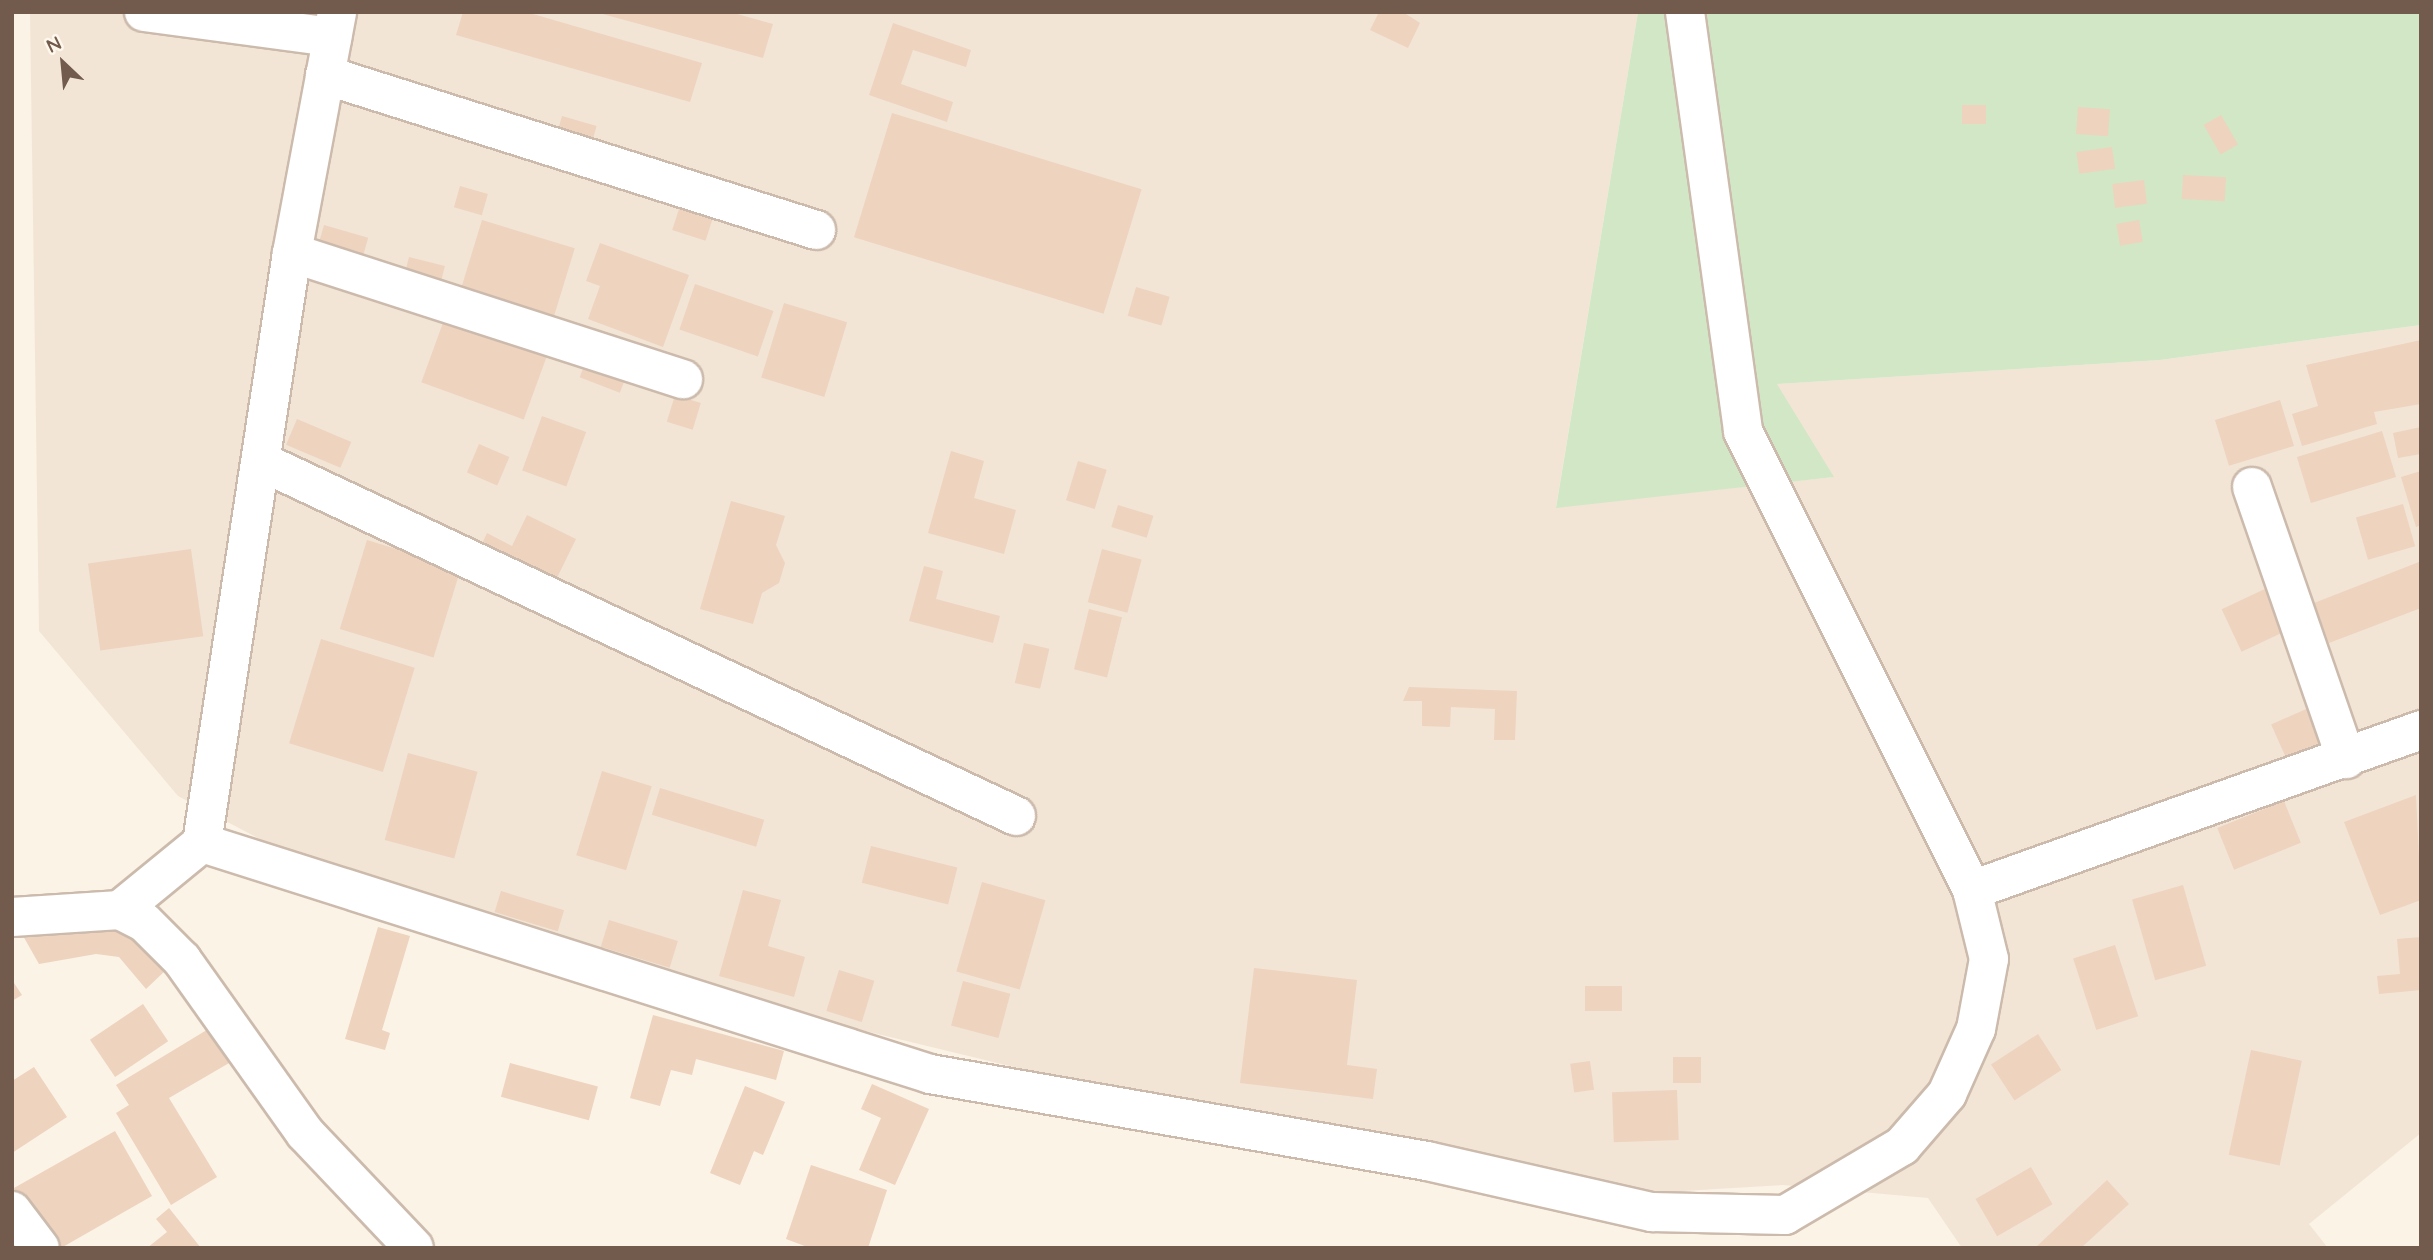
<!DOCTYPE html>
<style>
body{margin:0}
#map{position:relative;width:2433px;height:1260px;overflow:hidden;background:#fbf3e6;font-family:Quicksand,sans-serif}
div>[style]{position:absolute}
.residential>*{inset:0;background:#f2e5d5}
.green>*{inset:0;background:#d2e7c5}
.building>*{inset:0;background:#eed3bf;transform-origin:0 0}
.roads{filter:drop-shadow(2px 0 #ccbbad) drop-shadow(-2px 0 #ccbbad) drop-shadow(0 2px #ccbbad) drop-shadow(0 -2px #ccbbad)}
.minor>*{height:38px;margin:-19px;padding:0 19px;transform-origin:19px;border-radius:19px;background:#fff}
span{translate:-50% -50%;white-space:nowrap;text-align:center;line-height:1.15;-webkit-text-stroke:6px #fef7ec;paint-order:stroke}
.frame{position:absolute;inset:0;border:14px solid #725a4c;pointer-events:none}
.north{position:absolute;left:28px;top:28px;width:70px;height:70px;-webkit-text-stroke:5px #fef7ec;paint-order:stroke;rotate:334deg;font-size:19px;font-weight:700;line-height:28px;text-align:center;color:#725a4c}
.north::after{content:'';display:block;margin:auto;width:24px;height:32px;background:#725a4c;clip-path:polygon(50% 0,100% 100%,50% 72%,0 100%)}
</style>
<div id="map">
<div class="residential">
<i style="clip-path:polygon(30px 12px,1638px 12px,1556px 507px,1833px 477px,1776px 384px,2160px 360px,2421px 325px,2421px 1133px,2309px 1224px,2328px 1248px,1962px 1248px,1928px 1198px,1783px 1185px,1632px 1194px,1101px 1088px,572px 960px,319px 870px,178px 796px,39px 631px)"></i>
</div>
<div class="green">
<i style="clip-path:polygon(1638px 12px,2421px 12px,2421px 325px,2160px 360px,1777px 384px,1834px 477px,1556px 508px)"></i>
</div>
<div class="building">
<i style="clip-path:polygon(463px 12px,526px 12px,702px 63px,690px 102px,456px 35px)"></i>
<i style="clip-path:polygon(730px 12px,773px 24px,763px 58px,599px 13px)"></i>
<i style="clip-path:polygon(1379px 12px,1403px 12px,1420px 23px,1408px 48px,1370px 30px)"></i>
<i style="clip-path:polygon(893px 23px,971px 50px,966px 67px,913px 50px,901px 84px,953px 102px,947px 122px,869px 95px)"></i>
<i style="left:1962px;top:105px;width:24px;height:19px"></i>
<i style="left:2078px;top:107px;width:32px;height:27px;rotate:4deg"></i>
<i style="left:892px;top:113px;width:261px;height:130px;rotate:17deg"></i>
<i style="left:2221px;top:115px;width:34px;height:20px;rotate:60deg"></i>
<i style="left:562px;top:116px;width:36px;height:20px;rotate:16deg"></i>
<i style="left:2112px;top:147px;width:22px;height:36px;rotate:82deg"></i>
<i style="left:2183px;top:175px;width:43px;height:24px;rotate:3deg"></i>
<i style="left:2144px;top:180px;width:24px;height:32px;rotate:83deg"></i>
<i style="left:460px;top:186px;width:29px;height:22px;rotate:16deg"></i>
<i style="left:679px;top:209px;width:35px;height:22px;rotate:18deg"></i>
<i style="left:482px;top:220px;width:97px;height:75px;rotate:17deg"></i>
<i style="left:2139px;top:220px;width:22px;height:23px;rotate:80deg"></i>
<i style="left:324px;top:225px;width:46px;height:29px;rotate:16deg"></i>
<i style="clip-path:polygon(600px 243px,689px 275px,663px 347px,588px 319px,600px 286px,586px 281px)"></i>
<i style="left:409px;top:257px;width:37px;height:21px;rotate:14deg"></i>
<i style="left:695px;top:284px;width:83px;height:48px;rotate:19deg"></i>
<i style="left:1136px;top:287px;width:35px;height:30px;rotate:16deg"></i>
<i style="left:784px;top:303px;width:66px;height:78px;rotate:17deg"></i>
<i style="left:448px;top:309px;width:109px;height:78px;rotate:20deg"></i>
<i style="clip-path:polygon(2421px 340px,2421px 404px,2374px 412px,2377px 424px,2302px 446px,2292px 414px,2318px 406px,2306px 365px)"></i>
<i style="left:589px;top:353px;width:43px;height:26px;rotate:21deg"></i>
<i style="left:675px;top:395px;width:27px;height:28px;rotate:17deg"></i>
<i style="left:2280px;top:400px;width:48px;height:68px;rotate:73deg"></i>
<i style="left:542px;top:416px;width:47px;height:58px;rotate:20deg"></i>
<i style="left:297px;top:419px;width:59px;height:28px;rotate:23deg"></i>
<i style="clip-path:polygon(2421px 427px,2421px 454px,2398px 458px,2393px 433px)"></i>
<i style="left:2382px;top:431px;width:48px;height:89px;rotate:73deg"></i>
<i style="left:479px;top:444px;width:33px;height:31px;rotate:23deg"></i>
<i style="clip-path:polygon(951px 451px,984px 461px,974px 498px,1016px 510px,1004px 554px,928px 533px)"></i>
<i style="left:1078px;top:461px;width:30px;height:41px;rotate:17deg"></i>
<i style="clip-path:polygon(2421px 471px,2421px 525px,2416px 527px,2401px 477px)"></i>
<i style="clip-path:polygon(731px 501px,785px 516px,776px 545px,785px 563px,779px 583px,762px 593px,753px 624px,700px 609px)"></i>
<i style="left:2403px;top:504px;width:44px;height:49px;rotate:74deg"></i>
<i style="left:1118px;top:505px;width:37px;height:23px;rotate:17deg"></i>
<i style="clip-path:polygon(527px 515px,576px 539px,551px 590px,477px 554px,487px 533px,512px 546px)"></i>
<i style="left:367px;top:540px;width:98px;height:93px;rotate:17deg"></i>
<i style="left:191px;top:549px;width:88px;height:104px;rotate:82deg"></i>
<i style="left:1102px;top:549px;width:41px;height:55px;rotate:15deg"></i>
<i style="clip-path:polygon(2419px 562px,2421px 608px,2329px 643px,2314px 603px)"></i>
<i style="clip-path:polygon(924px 566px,943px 571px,936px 599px,1000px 616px,993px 643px,909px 621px)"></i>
<i style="left:2267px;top:588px;width:47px;height:50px;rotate:65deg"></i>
<i style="left:1089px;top:609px;width:34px;height:62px;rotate:14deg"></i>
<i style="left:321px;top:639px;width:98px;height:109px;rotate:17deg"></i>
<i style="left:1024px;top:643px;width:26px;height:41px;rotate:13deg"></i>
<i style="clip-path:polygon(1409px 687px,1517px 691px,1515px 740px,1494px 740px,1495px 709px,1451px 707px,1450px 727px,1422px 726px,1422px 701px,1403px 701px)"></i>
<i style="left:2315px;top:705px;width:44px;height:48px;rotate:66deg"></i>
<i style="left:408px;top:753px;width:72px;height:90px;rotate:15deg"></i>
<i style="left:602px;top:771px;width:52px;height:88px;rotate:17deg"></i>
<i style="left:660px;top:788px;width:109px;height:28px;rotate:17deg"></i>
<i style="clip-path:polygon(2416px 795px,2421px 900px,2380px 915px,2344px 822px)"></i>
<i style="left:2284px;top:801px;width:45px;height:72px;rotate:68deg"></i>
<i style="left:871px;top:846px;width:89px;height:38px;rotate:14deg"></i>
<i style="left:982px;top:882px;width:66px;height:93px;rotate:16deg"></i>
<i style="left:2183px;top:885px;width:84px;height:53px;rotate:74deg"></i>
<i style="clip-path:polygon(743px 890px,781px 900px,768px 946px,805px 957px,794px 997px,719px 976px)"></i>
<i style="left:501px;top:891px;width:66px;height:22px;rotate:17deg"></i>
<i style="left:609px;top:920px;width:72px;height:28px;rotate:17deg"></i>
<i style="clip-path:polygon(103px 923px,143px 938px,168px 968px,146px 989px,119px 957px,96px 954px,39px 964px,22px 934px)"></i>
<i style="clip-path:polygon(378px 927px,410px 936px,382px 1030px,390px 1033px,385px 1050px,345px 1039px)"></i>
<i style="clip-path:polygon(2421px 937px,2421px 990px,2379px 994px,2377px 976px,2400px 974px,2397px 939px)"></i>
<i style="left:2115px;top:945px;width:75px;height:44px;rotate:72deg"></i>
<i style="clip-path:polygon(1254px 968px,1357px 980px,1347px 1065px,1377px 1069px,1373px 1099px,1240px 1083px)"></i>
<i style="left:839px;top:970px;width:37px;height:43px;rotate:17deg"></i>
<i style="clip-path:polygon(12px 980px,22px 995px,12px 1001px)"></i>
<i style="left:963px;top:981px;width:49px;height:46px;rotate:15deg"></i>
<i style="left:1585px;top:986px;width:37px;height:25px"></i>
<i style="left:143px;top:1004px;width:45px;height:64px;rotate:56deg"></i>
<i style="clip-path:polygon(653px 1015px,784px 1051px,776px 1080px,696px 1059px,692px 1075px,671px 1070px,660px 1106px,630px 1098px)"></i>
<i style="clip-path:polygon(215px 1025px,236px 1059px,169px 1098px,217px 1177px,171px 1205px,116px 1113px,129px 1105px,116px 1085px)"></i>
<i style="left:2038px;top:1034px;width:43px;height:56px;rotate:57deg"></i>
<i style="left:2251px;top:1050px;width:52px;height:107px;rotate:12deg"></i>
<i style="left:1673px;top:1057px;width:28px;height:26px"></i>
<i style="left:1590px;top:1061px;width:29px;height:20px;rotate:82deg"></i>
<i style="left:510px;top:1063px;width:91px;height:35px;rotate:15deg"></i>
<i style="clip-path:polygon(34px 1067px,67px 1117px,12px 1153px,12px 1081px)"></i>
<i style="clip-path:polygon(872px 1084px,929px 1109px,895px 1185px,859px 1170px,881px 1118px,861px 1109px)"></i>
<i style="clip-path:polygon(745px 1086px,785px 1102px,763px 1155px,754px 1151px,740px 1185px,710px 1173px)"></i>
<i style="left:1677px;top:1090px;width:50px;height:65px;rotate:88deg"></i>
<i style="clip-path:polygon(115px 1131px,152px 1196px,61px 1248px,47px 1248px,14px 1188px)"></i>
<i style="clip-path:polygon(811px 1165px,887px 1190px,868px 1248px,810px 1248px,786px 1239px)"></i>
<i style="left:2031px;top:1167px;width:43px;height:64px;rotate:60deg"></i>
<i style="clip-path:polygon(2107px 1180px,2129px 1204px,2081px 1248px,2035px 1248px)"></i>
<i style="clip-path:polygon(169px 1208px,201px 1248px,147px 1248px,167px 1232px,156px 1219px)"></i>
</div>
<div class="roads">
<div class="minor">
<i style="left:144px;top:12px;width:190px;rotate:7.6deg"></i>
<i style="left:1685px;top:12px;width:423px;rotate:82.1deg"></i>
<i style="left:1743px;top:431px;width:513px;rotate:63.48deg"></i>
<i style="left:325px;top:75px;width:515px;rotate:17.52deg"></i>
<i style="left:292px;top:253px;width:411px;rotate:17.9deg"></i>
<i style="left:262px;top:462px;width:833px;rotate:25.15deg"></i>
<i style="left:2252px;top:487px;width:288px;rotate:70.9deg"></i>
<i style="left:202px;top:843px;width:764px;rotate:17.6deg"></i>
<i style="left:930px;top:1074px;width:505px;rotate:9.93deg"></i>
<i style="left:1427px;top:1161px;width:231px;rotate:12.8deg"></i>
<i style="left:1652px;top:1212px;width:133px;rotate:1.3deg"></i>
<i style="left:1785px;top:1215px;width:136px;rotate:-30.5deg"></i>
<i style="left:1902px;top:1146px;width:69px;rotate:-49.1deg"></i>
<i style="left:1947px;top:1094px;width:71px;rotate:-66deg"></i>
<i style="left:1976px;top:1029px;width:71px;rotate:-79.5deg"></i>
<i style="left:1989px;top:959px;width:71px;rotate:-103.8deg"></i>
<i style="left:1972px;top:890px;width:477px;rotate:-19.6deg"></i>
<i style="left:120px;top:910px;width:106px;rotate:-39.3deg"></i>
<i style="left:202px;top:843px;width:597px;rotate:-81.33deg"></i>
<i style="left:292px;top:253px;width:245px;rotate:-79.4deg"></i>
<i style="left:12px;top:917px;width:108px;rotate:-3.7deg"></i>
<i style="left:120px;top:910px;width:27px;rotate:27deg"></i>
<i style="left:144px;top:922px;width:54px;rotate:45deg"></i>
<i style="left:182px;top:960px;width:212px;rotate:54.6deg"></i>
<i style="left:305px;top:1133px;width:158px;rotate:46.5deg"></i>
<i style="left:12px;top:1211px;width:46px;rotate:52.9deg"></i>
</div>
</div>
<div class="frame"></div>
<div class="north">N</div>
</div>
